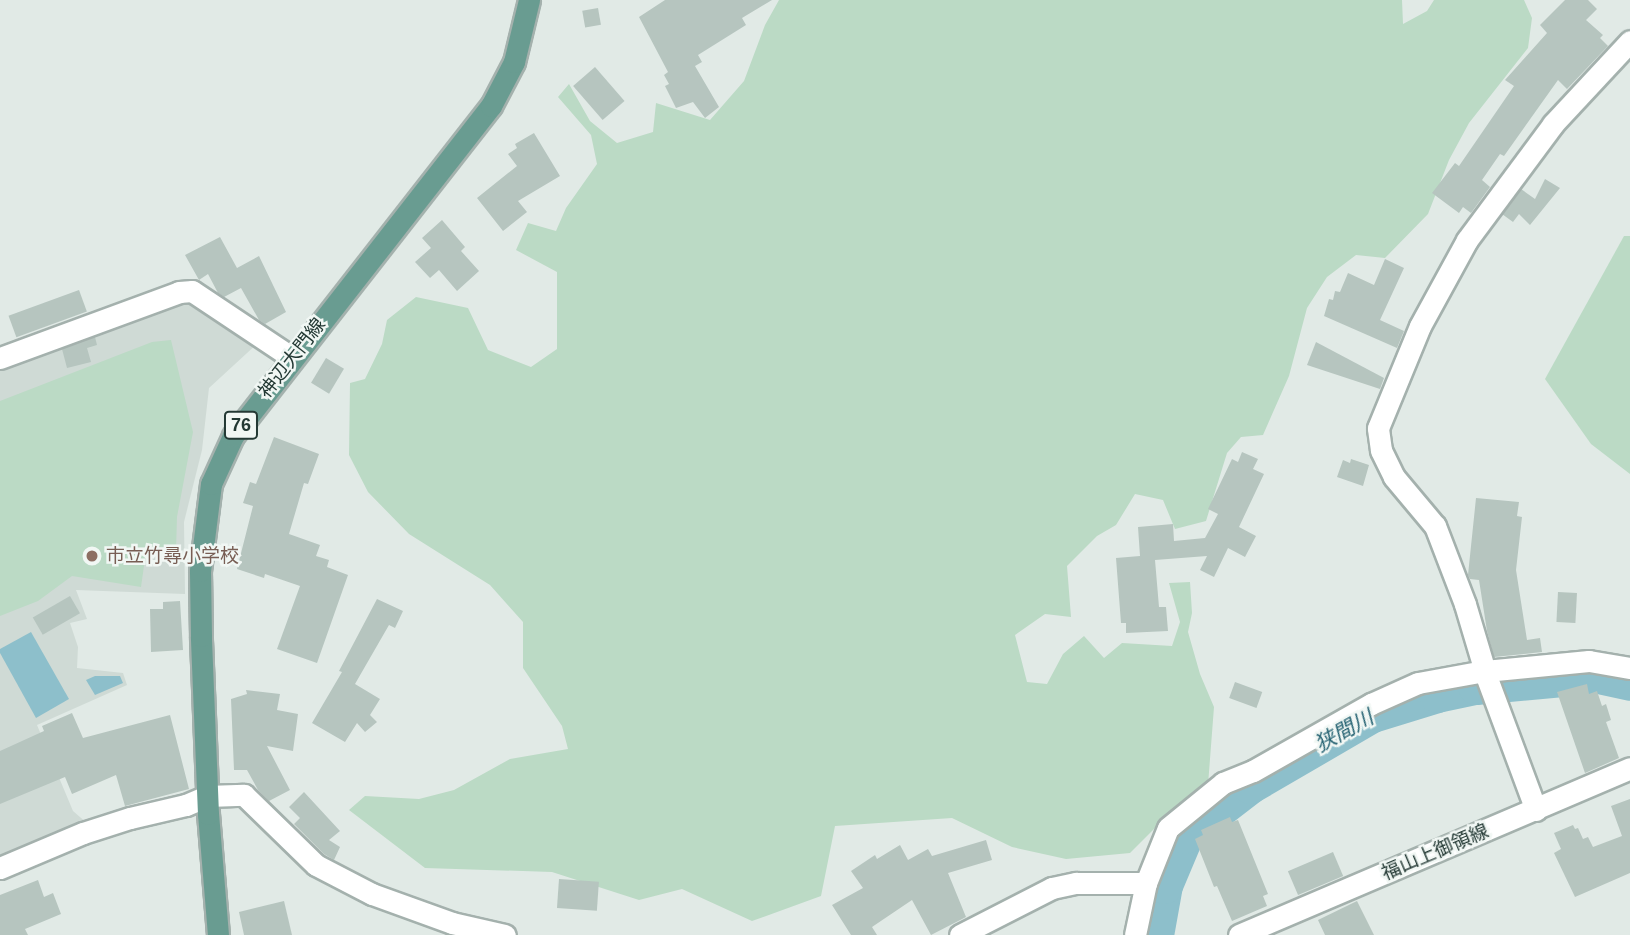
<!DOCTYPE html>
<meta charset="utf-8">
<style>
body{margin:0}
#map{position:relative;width:1630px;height:935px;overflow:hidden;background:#e1eae6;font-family:Arial,"Noto Sans JP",sans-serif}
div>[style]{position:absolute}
.built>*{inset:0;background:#cfdad5}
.green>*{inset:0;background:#bbdac5}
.water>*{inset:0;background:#8dbfcb}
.river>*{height:37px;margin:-18.5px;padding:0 18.5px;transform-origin:18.5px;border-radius:18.5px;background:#8dbfcb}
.building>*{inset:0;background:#b6c5bf;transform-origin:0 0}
.roads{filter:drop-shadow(2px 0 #a4b1ad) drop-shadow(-2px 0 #a4b1ad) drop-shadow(0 2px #a4b1ad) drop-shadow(0 -2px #a4b1ad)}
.minor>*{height:21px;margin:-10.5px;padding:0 10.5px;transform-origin:10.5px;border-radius:10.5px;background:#fff}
.secondary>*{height:21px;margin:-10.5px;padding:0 10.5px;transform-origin:10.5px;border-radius:10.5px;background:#fff}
.primary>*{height:21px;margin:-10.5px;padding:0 10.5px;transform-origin:10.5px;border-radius:10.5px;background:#699c91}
.dots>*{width:19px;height:19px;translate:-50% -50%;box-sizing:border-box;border:4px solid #f1f7f4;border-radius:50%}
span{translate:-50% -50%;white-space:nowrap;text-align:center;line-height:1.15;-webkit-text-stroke:5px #f1f7f4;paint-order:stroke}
.shield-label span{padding:2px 5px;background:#f1f7f4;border:2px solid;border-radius:5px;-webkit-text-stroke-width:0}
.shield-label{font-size:18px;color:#233934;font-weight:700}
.street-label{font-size:19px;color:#233934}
.education-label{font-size:19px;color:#785e54}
.left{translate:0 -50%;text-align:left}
.water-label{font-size:21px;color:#226070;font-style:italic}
</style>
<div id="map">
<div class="built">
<i style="clip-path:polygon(172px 300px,200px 303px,258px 343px,209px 388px,202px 450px,184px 522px,185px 594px,76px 590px,87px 619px,70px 623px,78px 647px,77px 668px,123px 673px,127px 685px,37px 725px,73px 811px,88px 824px,0 862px,0 362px)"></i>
</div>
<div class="green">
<i style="clip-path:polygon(779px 0,1402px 0,1403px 24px,1427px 11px,1434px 0,1524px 0,1532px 18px,1528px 48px,1469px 123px,1449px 160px,1428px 214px,1385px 258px,1356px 255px,1327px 277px,1307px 308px,1289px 376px,1263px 435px,1241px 437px,1227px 453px,1206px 521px,1175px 529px,1163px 500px,1135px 494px,1116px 525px,1097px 536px,1067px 566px,1071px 617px,1045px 614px,1015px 635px,1027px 682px,1047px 684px,1063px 654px,1084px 636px,1104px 658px,1122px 643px,1172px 646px,1180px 622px,1169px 583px,1190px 582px,1192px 613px,1188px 632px,1200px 674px,1214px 707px,1208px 785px,1164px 819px,1130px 853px,1066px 859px,1012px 847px,952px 818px,835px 826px,821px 896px,752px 921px,682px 889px,639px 900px,552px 872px,425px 868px,349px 810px,365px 796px,419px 799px,454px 790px,510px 759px,568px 749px,562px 726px,523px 668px,523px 622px,490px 585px,409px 534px,368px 492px,349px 455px,350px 383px,365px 379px,382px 344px,387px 320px,416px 297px,468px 308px,488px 350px,531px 367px,557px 349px,557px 272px,516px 250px,528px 223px,556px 231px,566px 208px,597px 164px,591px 135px,558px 97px,569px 84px,590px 121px,617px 143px,653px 132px,656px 103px,710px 120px,744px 81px,765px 25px)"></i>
<i style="clip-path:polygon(1624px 236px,1630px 236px,1630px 474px,1591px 444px,1545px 379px)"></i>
<i style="clip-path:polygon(171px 340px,193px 432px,177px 517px,176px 551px,146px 552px,141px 587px,72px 576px,38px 601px,0 616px,0 401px,152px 342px)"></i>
</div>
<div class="water">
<i style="clip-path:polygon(31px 632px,69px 699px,36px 718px,0 653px,0 649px)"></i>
<i style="clip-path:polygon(95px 676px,120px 676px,123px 683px,95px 695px,86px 680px)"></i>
</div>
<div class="river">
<i style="left:1155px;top:935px;width:51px;rotate:-79.8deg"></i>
<i style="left:1164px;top:885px;width:54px;rotate:-67.2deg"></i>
<i style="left:1185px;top:835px;width:82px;rotate:-37.6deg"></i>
<i style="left:1250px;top:785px;width:141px;rotate:-30.2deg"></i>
<i style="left:1372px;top:714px;width:68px;rotate:-17.1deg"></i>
<i style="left:1437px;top:694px;width:40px;rotate:-12deg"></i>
<i style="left:1476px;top:686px;width:122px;rotate:-5.2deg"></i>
<i style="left:1598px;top:675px;width:33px;rotate:12deg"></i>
</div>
<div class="building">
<i style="clip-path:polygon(665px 0,772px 0,742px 18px,746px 25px,698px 55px,702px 62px,695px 66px,719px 107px,705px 118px,693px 102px,676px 108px,665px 86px,669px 84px,664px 75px,668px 72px,639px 17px)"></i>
<i style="clip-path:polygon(1565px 0,1588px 0,1597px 9px,1586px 20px,1603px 35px,1600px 38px,1608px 46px,1567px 89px,1558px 80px,1504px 156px,1500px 154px,1482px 180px,1490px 187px,1471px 213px,1463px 207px,1459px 213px,1432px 193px,1455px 163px,1459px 166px,1514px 86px,1505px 80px,1547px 33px,1540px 25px)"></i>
<i style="left:598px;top:8px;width:17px;height:16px;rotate:80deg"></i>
<i style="left:595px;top:67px;width:45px;height:29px;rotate:49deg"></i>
<i style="clip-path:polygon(534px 133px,560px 176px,518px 201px,527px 212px,503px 231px,477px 198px,517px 166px,508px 154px,517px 148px,515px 144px)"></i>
<i style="clip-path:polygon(1545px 179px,1560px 188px,1530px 225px,1519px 214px,1513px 222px,1502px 214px,1521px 189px,1535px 199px)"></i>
<i style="clip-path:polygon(442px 220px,465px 247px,461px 251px,479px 271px,457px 291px,439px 270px,430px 278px,415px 262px,431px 248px,422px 238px)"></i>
<i style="clip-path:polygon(220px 237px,237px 268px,259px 256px,286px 312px,265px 324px,259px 320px,241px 288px,224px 297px,218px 293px,208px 274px,199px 280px,185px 255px)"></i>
<i style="clip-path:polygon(1385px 259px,1404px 268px,1380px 320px,1404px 331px,1397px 348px,1324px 316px,1329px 299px,1333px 300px,1335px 291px,1340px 292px,1348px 273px,1374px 285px)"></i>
<i style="left:79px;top:290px;width:23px;height:75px;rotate:70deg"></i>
<i style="clip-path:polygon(95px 337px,97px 345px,87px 348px,91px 362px,67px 368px,62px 349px)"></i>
<i style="clip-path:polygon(1316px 342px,1384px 378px,1380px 389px,1307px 365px)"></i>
<i style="left:326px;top:358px;width:21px;height:29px;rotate:31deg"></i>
<i style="clip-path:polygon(274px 437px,319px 454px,308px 484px,304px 483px,289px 534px,320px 545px,316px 556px,329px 560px,327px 567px,348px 575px,317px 663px,277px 649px,300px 586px,265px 574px,264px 578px,237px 569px,253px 506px,243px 503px,250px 482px,256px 484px)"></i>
<i style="clip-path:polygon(1242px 452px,1258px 459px,1253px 469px,1264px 474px,1239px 527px,1256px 536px,1245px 557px,1228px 548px,1214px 577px,1200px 570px,1207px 556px,1155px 560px,1159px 607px,1166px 607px,1168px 631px,1126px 633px,1126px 623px,1121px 623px,1116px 558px,1140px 556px,1138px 527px,1173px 524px,1174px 541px,1205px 538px,1218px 514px,1208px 509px,1232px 459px,1238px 462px)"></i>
<i style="clip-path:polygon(1351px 459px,1369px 465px,1363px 486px,1337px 477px,1343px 460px,1350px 463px)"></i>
<i style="clip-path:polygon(1476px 498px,1519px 502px,1517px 516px,1522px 517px,1516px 570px,1527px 640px,1540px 638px,1542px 652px,1494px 657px,1487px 631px,1479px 580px,1470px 579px,1468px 575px)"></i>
<i style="left:1558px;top:592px;width:19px;height:30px;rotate:3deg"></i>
<i style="left:70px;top:596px;width:20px;height:43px;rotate:60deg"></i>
<i style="clip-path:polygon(377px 599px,403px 611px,395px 628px,389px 625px,355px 684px,380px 699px,370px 715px,377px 722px,365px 732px,357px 723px,345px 742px,312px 723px,342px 672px,339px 671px)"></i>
<i style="clip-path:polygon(180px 601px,183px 650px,151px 652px,150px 609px,163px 609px,163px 602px)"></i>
<i style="left:1235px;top:682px;width:29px;height:17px;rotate:20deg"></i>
<i style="clip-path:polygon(1587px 684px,1589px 694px,1597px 691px,1602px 706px,1606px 704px,1611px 720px,1606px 722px,1619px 758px,1585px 773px,1557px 692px)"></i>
<i style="clip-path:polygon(246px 690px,280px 694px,277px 710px,298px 714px,293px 751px,267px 746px,290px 790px,269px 801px,258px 790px,247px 770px,234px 770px,231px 699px,247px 694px)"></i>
<i style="clip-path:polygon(72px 713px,83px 738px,170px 715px,189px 789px,125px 806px,116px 775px,72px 794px,65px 777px,0 804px,0 751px,44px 731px,42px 726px)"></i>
<i style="clip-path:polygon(304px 792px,340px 831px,329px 840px,340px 847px,334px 860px,324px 854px,294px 824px,300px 818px,289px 807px)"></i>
<i style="clip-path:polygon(1630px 799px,1630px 873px,1575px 897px,1554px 853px,1561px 849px,1554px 833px,1573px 825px,1575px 829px,1578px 828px,1583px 839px,1588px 837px,1593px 847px,1622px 836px,1611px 806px)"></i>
<i style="clip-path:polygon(1230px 817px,1232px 822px,1238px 820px,1268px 894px,1263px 896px,1267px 906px,1232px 921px,1217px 886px,1214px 887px,1195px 839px,1203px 835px,1201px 830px)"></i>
<i style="clip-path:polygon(986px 840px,992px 860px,948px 873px,966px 917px,931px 935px,912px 900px,872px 927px,877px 935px,851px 935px,832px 905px,863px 888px,851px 871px,875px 855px,877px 859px,900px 845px,908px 860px,928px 849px,932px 856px)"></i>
<i style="left:1333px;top:852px;width:26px;height:49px;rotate:67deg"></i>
<i style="left:559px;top:879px;width:40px;height:29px;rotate:4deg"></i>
<i style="clip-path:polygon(38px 880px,44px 897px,53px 893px,61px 914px,25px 929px,28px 935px,0 935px,0 895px)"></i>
<i style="clip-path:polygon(284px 901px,292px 935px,244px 935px,239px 912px)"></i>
<i style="clip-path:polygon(1357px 901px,1374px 935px,1325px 935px,1318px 920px)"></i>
</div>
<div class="roads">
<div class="minor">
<i style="left:0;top:358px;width:191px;rotate:-20.2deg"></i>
<i style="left:179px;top:292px;width:13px;rotate:-4deg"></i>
<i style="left:192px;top:291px;width:119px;rotate:33.7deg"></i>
<i style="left:1536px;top:810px;width:141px;rotate:-110.4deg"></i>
<i style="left:1487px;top:678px;width:77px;rotate:-106.6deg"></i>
<i style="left:1465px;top:604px;width:84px;rotate:-111deg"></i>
<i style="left:1435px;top:526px;width:64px;rotate:-129.9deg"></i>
<i style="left:1394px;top:477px;width:30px;rotate:-116deg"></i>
<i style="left:1381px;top:450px;width:22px;rotate:-98deg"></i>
<i style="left:1378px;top:428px;width:110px;rotate:-67.6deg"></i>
<i style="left:1420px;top:326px;width:98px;rotate:-61.3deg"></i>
<i style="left:1467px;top:240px;width:144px;rotate:-53.4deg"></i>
<i style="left:1553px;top:124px;width:113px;rotate:-47.1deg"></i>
<i style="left:0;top:868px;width:90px;rotate:-22.9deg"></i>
<i style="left:83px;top:833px;width:49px;rotate:-17.7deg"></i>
<i style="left:130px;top:818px;width:57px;rotate:-13.1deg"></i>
<i style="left:186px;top:805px;width:23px;rotate:-23deg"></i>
<i style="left:207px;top:796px;width:37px;rotate:-2deg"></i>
<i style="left:244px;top:795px;width:100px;rotate:44.2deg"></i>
<i style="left:316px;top:865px;width:63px;rotate:27.4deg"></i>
<i style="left:372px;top:894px;width:85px;rotate:19.9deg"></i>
<i style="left:452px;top:923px;width:54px;rotate:12.8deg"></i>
<i style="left:960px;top:935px;width:103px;rotate:-27.1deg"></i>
<i style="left:1052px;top:888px;width:25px;rotate:-12deg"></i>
<i style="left:1076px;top:883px;width:70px"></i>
<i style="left:1135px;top:935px;width:53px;rotate:-78.1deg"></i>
<i style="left:1146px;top:883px;width:59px;rotate:-68.2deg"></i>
<i style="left:1168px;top:828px;width:71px;rotate:-39.3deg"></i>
<i style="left:1223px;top:783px;width:32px;rotate:-22deg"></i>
<i style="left:1253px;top:771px;width:136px;rotate:-29.6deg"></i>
<i style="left:1371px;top:704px;width:51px;rotate:-24.1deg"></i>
<i style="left:1418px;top:683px;width:68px;rotate:-10.2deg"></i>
<i style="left:1485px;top:671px;width:104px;rotate:-5.5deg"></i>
<i style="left:1589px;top:661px;width:42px;rotate:9.7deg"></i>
</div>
<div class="secondary">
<i style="left:1239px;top:935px;width:425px;rotate:-23.1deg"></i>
</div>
<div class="primary">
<i style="left:218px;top:935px;width:121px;rotate:-94.7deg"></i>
<i style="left:208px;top:814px;width:178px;rotate:-92.3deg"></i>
<i style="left:201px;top:636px;width:65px;rotate:-90.9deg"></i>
<i style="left:200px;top:571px;width:88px;rotate:-82.8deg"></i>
<i style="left:211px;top:484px;width:53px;rotate:-65.4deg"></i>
<i style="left:233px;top:436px;width:419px;rotate:-52deg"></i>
<i style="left:491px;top:106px;width:50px;rotate:-62.4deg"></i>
<i style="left:514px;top:62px;width:64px;rotate:-76.4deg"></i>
</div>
</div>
<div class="dots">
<i style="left:92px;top:556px;background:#8d6e63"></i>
</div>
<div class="shield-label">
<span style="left:241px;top:425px">76</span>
</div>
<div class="street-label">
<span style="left:292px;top:358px;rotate:-52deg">神辺大門線</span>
<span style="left:1435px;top:852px;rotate:-23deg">福山上御領線</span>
</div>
<div class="education-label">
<span class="left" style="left:106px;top:556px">市立竹尋小学校</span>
</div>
<div class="water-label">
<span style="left:1344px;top:731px;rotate:-29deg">狭間川</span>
</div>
</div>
